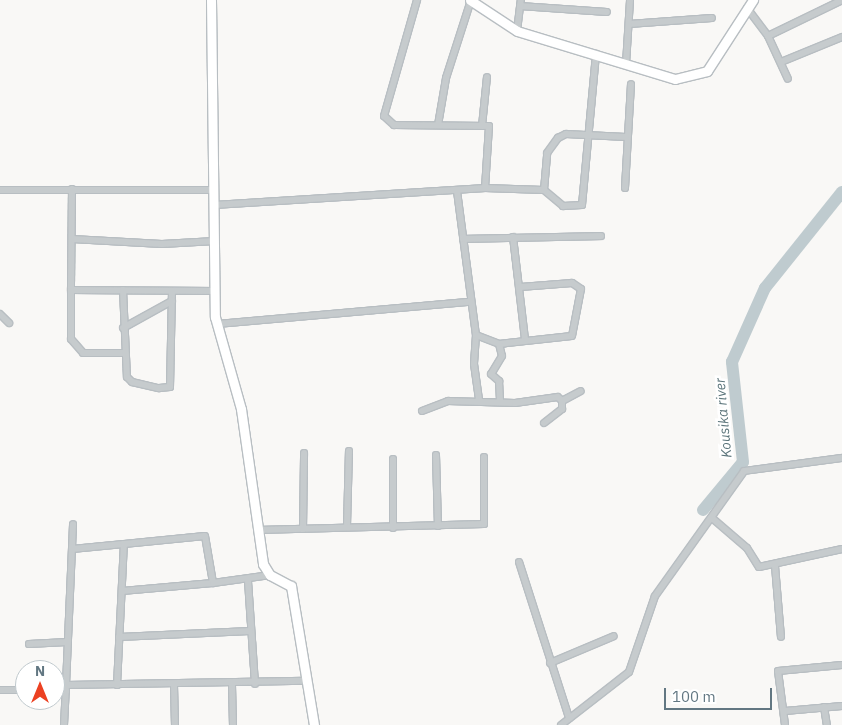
<!DOCTYPE html>
<style>
body{margin:0}
#map{position:relative;width:842px;height:725px;overflow:hidden;background:#f9f8f6;font-family:"IBM Plex Sans",sans-serif}
div>[style]{position:absolute}
.river>*{height:12px;margin:-6px;padding:0 6px;transform-origin:6px;border-radius:6px;background:#bfcbcf}
.roads{filter:drop-shadow(1px 0 #b8bec2) drop-shadow(-1px 0 #b8bec2) drop-shadow(0 1px #b8bec2) drop-shadow(0 -1px #b8bec2)}
.street>*{height:6px;margin:-3px;padding:0 3px;transform-origin:3px;border-radius:3px;background:#c6cbcd}
.secondary>*{height:9px;margin:-4.5px;padding:0 4.5px;transform-origin:4.5px;border-radius:4.5px;background:#fff}
span{translate:-50% -50%;white-space:nowrap;text-align:center;line-height:1.15;-webkit-text-stroke:5px #fff;paint-order:stroke}
.water-label{font-size:14px;color:#5d767c;font-style:italic}
.north{position:absolute;left:15px;top:660px;width:50px;height:50px;box-sizing:border-box;background:#fff;border:1px solid #c0c9cd;border-radius:50%;rotate:0deg;font-size:14px;font-weight:700;line-height:20px;text-align:center;color:#627782}
.north::after{content:'';display:block;margin:auto;width:18px;height:22px;background:#ec4122;clip-path:polygon(50% 0,100% 100%,50% 72%,0 100%)}
.scale{position:absolute;left:664px;top:688px;width:108px;height:22px;box-sizing:border-box;border:2px solid #627782;border-top:0;padding-left:6px;font-size:15px;line-height:18px;white-space:nowrap;color:#627782;-webkit-text-stroke:4px #fff;paint-order:stroke}
</style>
<div id="map">
<div class="river">
<i style="left:703px;top:510px;width:62px;rotate:-50.2deg"></i>
<i style="left:743px;top:462px;width:101px;rotate:-96.3deg"></i>
<i style="left:732px;top:362px;width:81px;rotate:-66deg"></i>
<i style="left:765px;top:288px;width:123px;rotate:-51.3deg"></i>
</div>
<div class="roads">
<div class="street">
<i style="left:520px;top:6px;width:87px;rotate:3.9deg"></i>
<i style="left:747px;top:8px;width:35px;rotate:53deg"></i>
<i style="left:768px;top:36px;width:82px;rotate:-25.9deg"></i>
<i style="left:629px;top:24px;width:83px;rotate:-4.1deg"></i>
<i style="left:517px;top:31px;width:31px;rotate:-83deg"></i>
<i style="left:768px;top:36px;width:47px;rotate:65.1deg"></i>
<i style="left:781px;top:62px;width:66px;rotate:-22.3deg"></i>
<i style="left:626px;top:64px;width:64px;rotate:-86.4deg"></i>
<i style="left:438px;top:125px;width:48px;rotate:-80.3deg"></i>
<i style="left:446px;top:78px;width:82px;rotate:-72.2deg"></i>
<i style="left:482px;top:126px;width:49px;rotate:-84.2deg"></i>
<i style="left:485px;top:188px;width:59px;rotate:1.9deg"></i>
<i style="left:544px;top:190px;width:25px;rotate:40deg"></i>
<i style="left:563px;top:206px;width:19px;rotate:-3deg"></i>
<i style="left:582px;top:205px;width:152px;rotate:-84.7deg"></i>
<i style="left:625px;top:188px;width:104px;rotate:-86.7deg"></i>
<i style="left:72px;top:189px;width:101px;rotate:90.6deg"></i>
<i style="left:71px;top:290px;width:144px;rotate:0.4deg"></i>
<i style="left:0;top:190px;width:214px"></i>
<i style="left:544px;top:190px;width:37px;rotate:-85deg"></i>
<i style="left:547px;top:153px;width:19px;rotate:-54deg"></i>
<i style="left:558px;top:138px;width:9px;rotate:-27deg"></i>
<i style="left:566px;top:134px;width:60px;rotate:2.9deg"></i>
<i style="left:457px;top:191px;width:145px;rotate:82.5deg"></i>
<i style="left:476px;top:335px;width:29px;rotate:94deg"></i>
<i style="left:474px;top:364px;width:36px;rotate:82deg"></i>
<i style="left:214px;top:205px;width:272px;rotate:-3.6deg"></i>
<i style="left:485px;top:188px;width:62px;rotate:-86.3deg"></i>
<i style="left:489px;top:126px;width:95px;rotate:-179.4deg"></i>
<i style="left:394px;top:125px;width:13px;rotate:-138deg"></i>
<i style="left:384px;top:116px;width:121px;rotate:-74.1deg"></i>
<i style="left:513px;top:237px;width:103px;rotate:83.3deg"></i>
<i style="left:72px;top:239px;width:90px;rotate:3.2deg"></i>
<i style="left:162px;top:244px;width:53px;rotate:-3.2deg"></i>
<i style="left:463px;top:239px;width:138px;rotate:-1.2deg"></i>
<i style="left:71px;top:290px;width:49px;rotate:90deg"></i>
<i style="left:71px;top:339px;width:18px;rotate:49deg"></i>
<i style="left:83px;top:353px;width:41px"></i>
<i style="left:123px;top:290px;width:87px;rotate:87.4deg"></i>
<i style="left:127px;top:377px;width:7px;rotate:45deg"></i>
<i style="left:132px;top:382px;width:28px;rotate:13deg"></i>
<i style="left:159px;top:388px;width:11px;rotate:-5deg"></i>
<i style="left:170px;top:387px;width:96px;rotate:-88.8deg"></i>
<i style="left:0;top:314px;width:13px;rotate:45deg"></i>
<i style="left:217px;top:324px;width:254px;rotate:-5deg"></i>
<i style="left:123px;top:328px;width:56px;rotate:-28.9deg"></i>
<i style="left:476px;top:335px;width:25px;rotate:21deg"></i>
<i style="left:499px;top:344px;width:73px;rotate:-6.3deg"></i>
<i style="left:572px;top:336px;width:48px;rotate:-79.2deg"></i>
<i style="left:581px;top:289px;width:11px;rotate:-146deg"></i>
<i style="left:572px;top:283px;width:52px;rotate:175.6deg"></i>
<i style="left:499px;top:344px;width:12px;rotate:76deg"></i>
<i style="left:502px;top:356px;width:21px;rotate:121deg"></i>
<i style="left:491px;top:374px;width:11px;rotate:41deg"></i>
<i style="left:499px;top:381px;width:21px;rotate:87deg"></i>
<i style="left:422px;top:411px;width:28px;rotate:-21deg"></i>
<i style="left:448px;top:401px;width:67px;rotate:1.7deg"></i>
<i style="left:515px;top:403px;width:43px;rotate:-7.9deg"></i>
<i style="left:558px;top:397px;width:6px;rotate:45deg"></i>
<i style="left:544px;top:423px;width:23px;rotate:-38deg"></i>
<i style="left:562px;top:409px;width:8px;rotate:-90deg"></i>
<i style="left:562px;top:401px;width:21px;rotate:-28deg"></i>
<i style="left:436px;top:455px;width:71px;rotate:88.4deg"></i>
<i style="left:393px;top:459px;width:69px;rotate:90deg"></i>
<i style="left:712px;top:518px;width:46px;rotate:40.6deg"></i>
<i style="left:747px;top:548px;width:22px;rotate:58deg"></i>
<i style="left:759px;top:567px;width:85px;rotate:-12.2deg"></i>
<i style="left:347px;top:526px;width:75px;rotate:-88.5deg"></i>
<i style="left:303px;top:529px;width:76px;rotate:-89.2deg"></i>
<i style="left:257px;top:530px;width:227px;rotate:-1.5deg"></i>
<i style="left:484px;top:524px;width:67px;rotate:-90deg"></i>
<i style="left:72px;top:549px;width:52px;rotate:-5.5deg"></i>
<i style="left:519px;top:562px;width:164px;rotate:72.2deg"></i>
<i style="left:775px;top:566px;width:71px;rotate:85.2deg"></i>
<i style="left:248px;top:581px;width:103px;rotate:86.1deg"></i>
<i style="left:122px;top:591px;width:91px;rotate:-5deg"></i>
<i style="left:119px;top:637px;width:131px;rotate:-2.6deg"></i>
<i style="left:29px;top:644px;width:38px;rotate:-3deg"></i>
<i style="left:550px;top:663px;width:69px;rotate:-22.9deg"></i>
<i style="left:66px;top:685px;width:161px;rotate:-87.5deg"></i>
<i style="left:117px;top:685px;width:141px;rotate:-87.2deg"></i>
<i style="left:124px;top:544px;width:81px;rotate:-5.6deg"></i>
<i style="left:205px;top:536px;width:48px;rotate:80.3deg"></i>
<i style="left:213px;top:583px;width:58px;rotate:-8deg"></i>
<i style="left:174px;top:685px;width:40px;rotate:88.6deg"></i>
<i style="left:232px;top:685px;width:40px;rotate:88.6deg"></i>
<i style="left:0;top:690px;width:25px"></i>
<i style="left:55px;top:691px;width:11px"></i>
<i style="left:824px;top:707px;width:18px;rotate:81deg"></i>
<i style="left:785px;top:711px;width:57px;rotate:-5deg"></i>
<i style="left:64px;top:725px;width:40px;rotate:-87.1deg"></i>
<i style="left:66px;top:685px;width:240px;rotate:-1deg"></i>
<i style="left:561px;top:725px;width:86px;rotate:-37.9deg"></i>
<i style="left:629px;top:672px;width:80px;rotate:-71.1deg"></i>
<i style="left:655px;top:596px;width:153px;rotate:-54.5deg"></i>
<i style="left:744px;top:471px;width:99px;rotate:-7.6deg"></i>
<i style="left:785px;top:725px;width:54px;rotate:-97.4deg"></i>
<i style="left:778px;top:671px;width:64px;rotate:-5.4deg"></i>
</div>
<div class="secondary">
<i style="left:211px;top:0;width:317px;rotate:89.3deg"></i>
<i style="left:215px;top:317px;width:96px;rotate:74.2deg"></i>
<i style="left:241px;top:409px;width:157px;rotate:81.9deg"></i>
<i style="left:263px;top:564px;width:13px;rotate:58deg"></i>
<i style="left:270px;top:575px;width:24px;rotate:28deg"></i>
<i style="left:291px;top:586px;width:141px;rotate:80.6deg"></i>
<i style="left:470px;top:0;width:56px;rotate:33.4deg"></i>
<i style="left:517px;top:31px;width:165px;rotate:16.9deg"></i>
<i style="left:675px;top:79px;width:33px;rotate:-14deg"></i>
<i style="left:707px;top:71px;width:85px;rotate:-57.1deg"></i>
</div>
</div>
<div class="water-label">
<span style="left:723px;top:418px;rotate:-95deg">Kousika river</span>
</div>
<div class="north">N</div>
<div class="scale">100 m</div>
</div>
